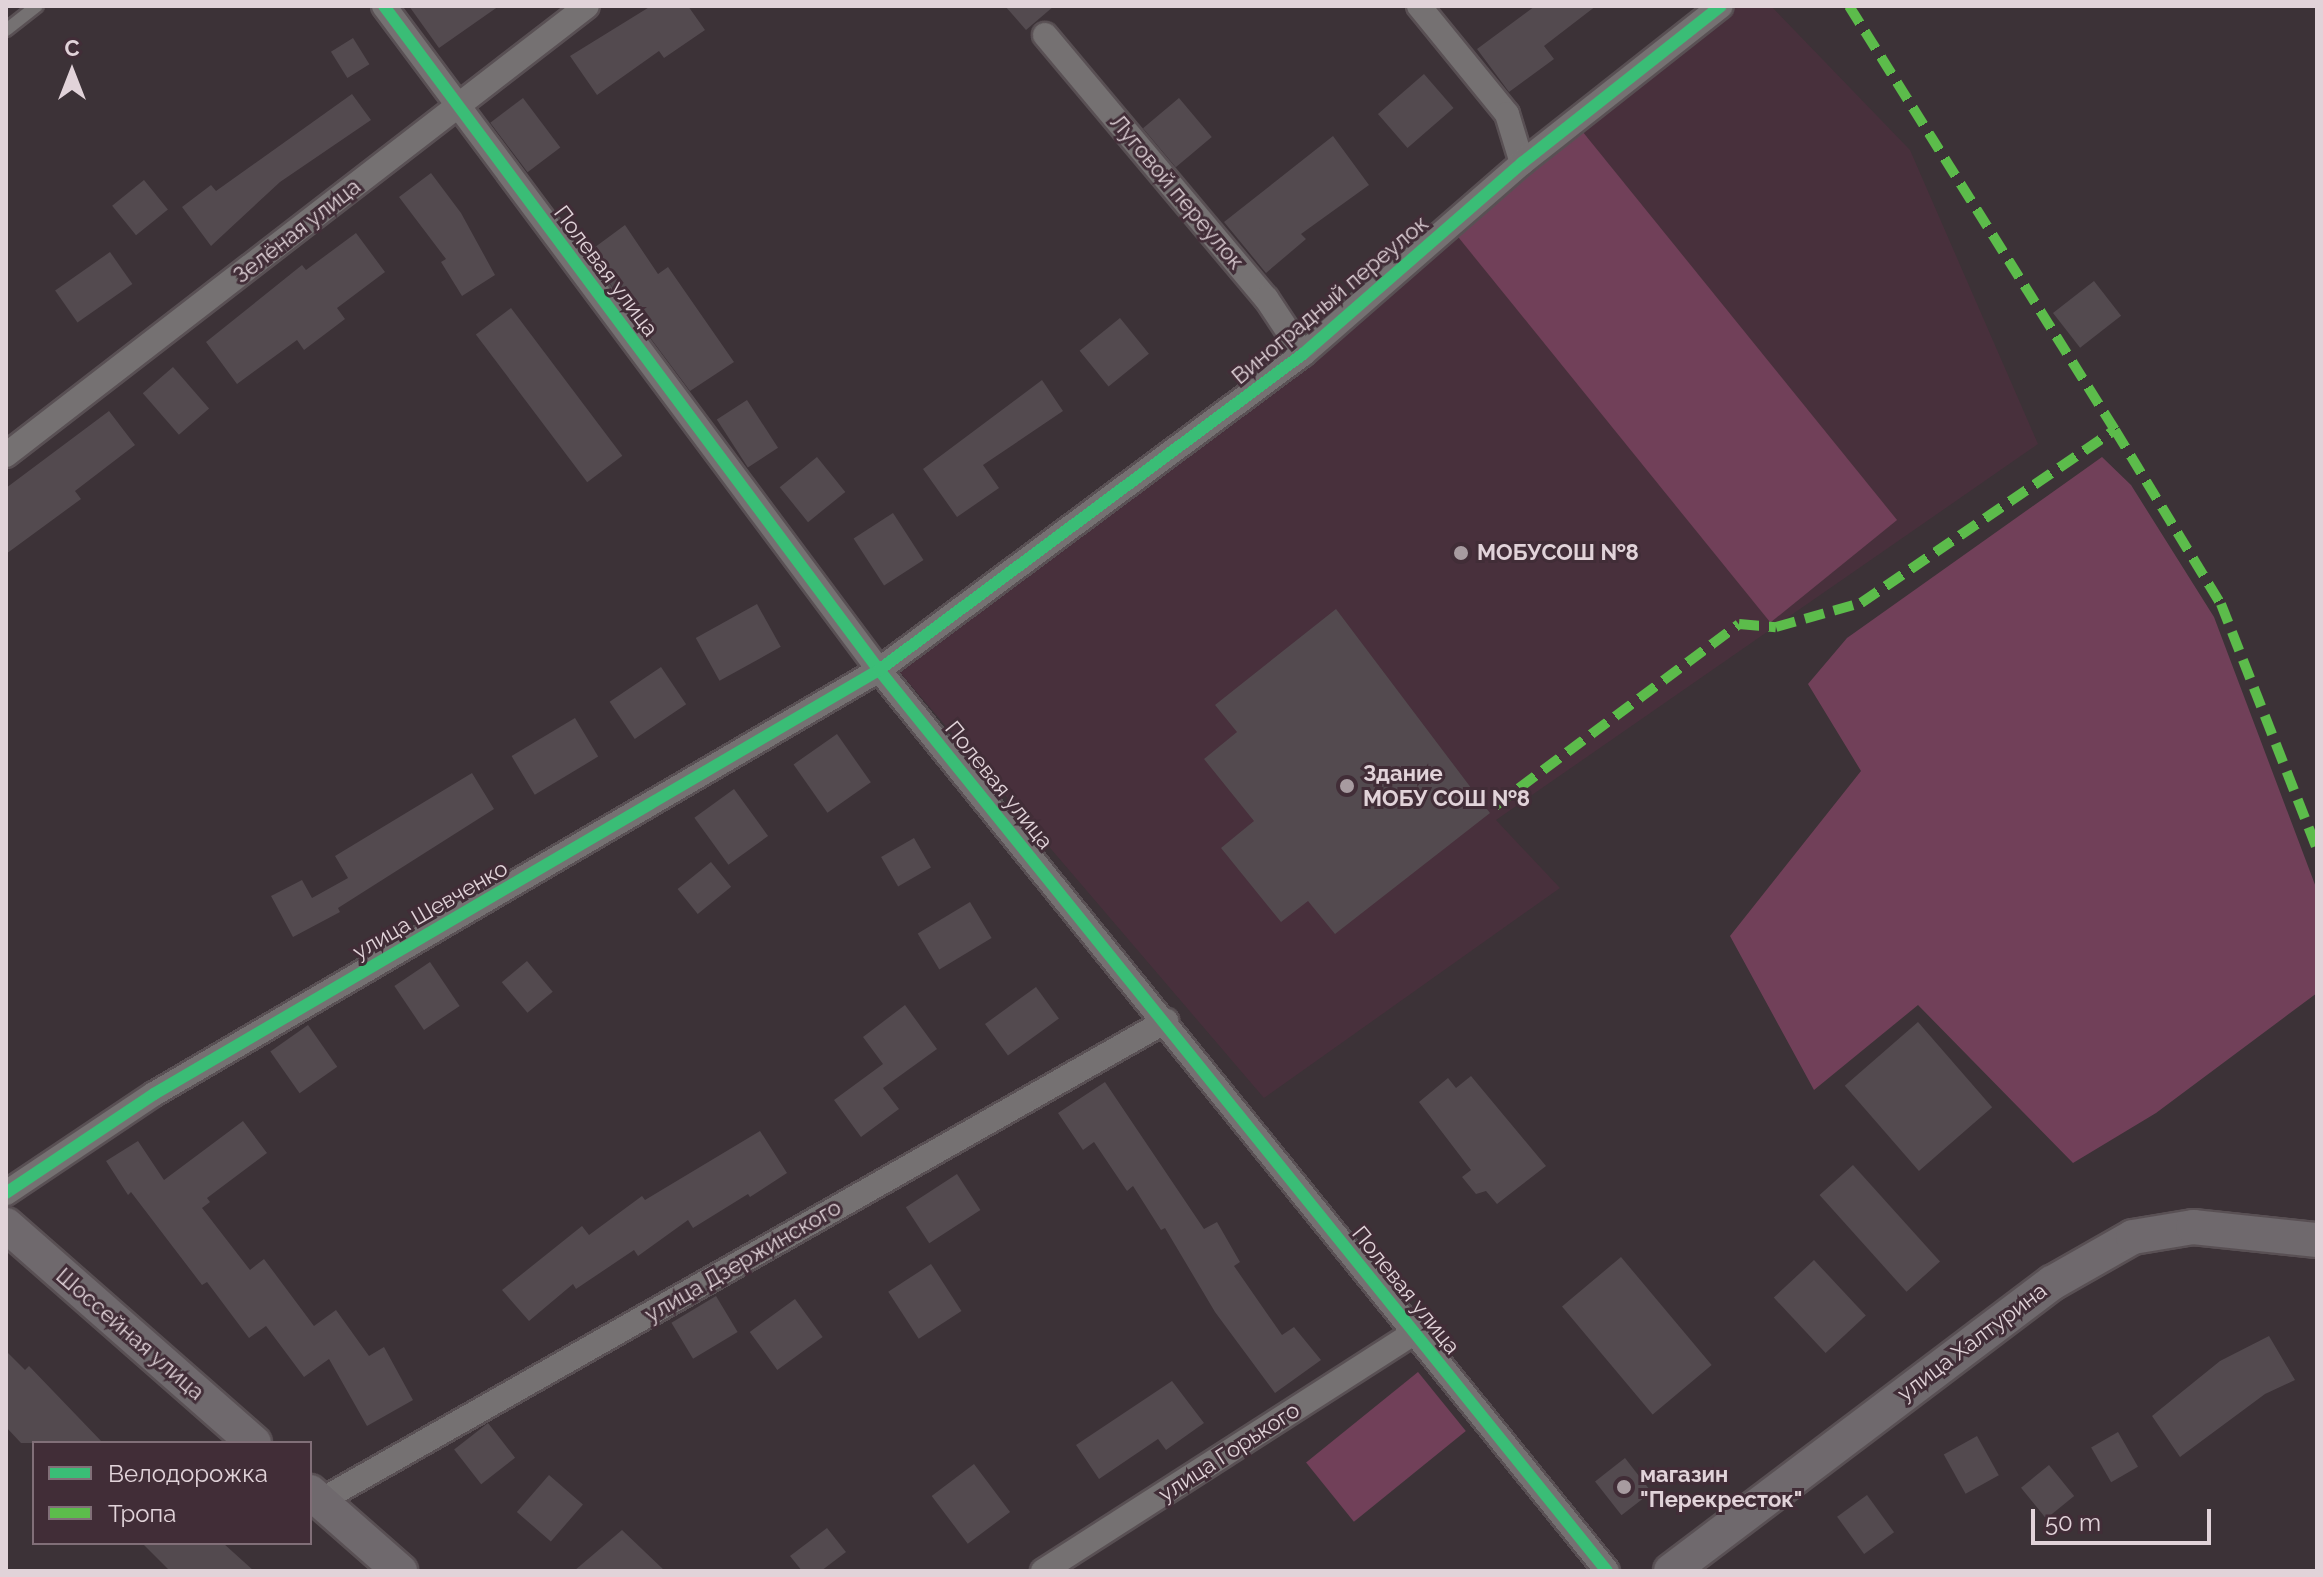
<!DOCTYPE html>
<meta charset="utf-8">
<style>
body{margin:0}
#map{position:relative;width:2323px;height:1577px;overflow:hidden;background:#3c3237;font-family:Raleway,sans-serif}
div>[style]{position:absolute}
.built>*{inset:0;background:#48303c}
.green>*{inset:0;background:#714059;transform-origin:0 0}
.building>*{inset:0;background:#534a4f;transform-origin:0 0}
.roads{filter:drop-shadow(2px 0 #595054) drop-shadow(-2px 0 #595054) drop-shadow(0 2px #595054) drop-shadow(0 -2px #595054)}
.lane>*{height:12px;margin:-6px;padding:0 6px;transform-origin:6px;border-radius:6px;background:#757172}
.street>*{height:24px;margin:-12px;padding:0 12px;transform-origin:12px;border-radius:12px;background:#757172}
.secondary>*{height:34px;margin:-17px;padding:0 17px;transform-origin:17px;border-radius:17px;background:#6f696d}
.quiet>*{height:10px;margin-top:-5px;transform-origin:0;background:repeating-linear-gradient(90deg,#5cbc4b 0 20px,transparent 0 30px)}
.cycleway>*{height:12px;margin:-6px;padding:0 6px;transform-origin:6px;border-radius:6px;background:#3abd76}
.dots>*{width:22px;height:22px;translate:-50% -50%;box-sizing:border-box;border:4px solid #412d37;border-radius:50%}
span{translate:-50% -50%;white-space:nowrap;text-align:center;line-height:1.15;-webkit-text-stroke:6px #412d37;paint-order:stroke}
.street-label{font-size:22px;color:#e1d3d9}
.poi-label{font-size:22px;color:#e1d3d9;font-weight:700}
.left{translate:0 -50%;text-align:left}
.frame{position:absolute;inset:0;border:8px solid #e1d3d9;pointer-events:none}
.legend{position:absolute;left:32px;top:1441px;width:280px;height:104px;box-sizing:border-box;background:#412d37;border:2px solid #816f78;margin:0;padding:10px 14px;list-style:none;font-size:24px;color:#e1d3d9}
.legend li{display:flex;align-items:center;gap:16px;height:40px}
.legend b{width:40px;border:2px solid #816f78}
.north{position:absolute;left:32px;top:32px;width:80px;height:80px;-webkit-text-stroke:6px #412d37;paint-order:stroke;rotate:0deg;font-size:22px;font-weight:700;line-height:32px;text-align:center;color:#e1d3d9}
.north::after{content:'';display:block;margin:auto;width:28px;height:36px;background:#e1d3d9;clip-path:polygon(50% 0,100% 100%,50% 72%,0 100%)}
.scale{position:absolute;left:2031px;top:1509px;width:180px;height:36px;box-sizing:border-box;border:4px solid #e1d3d9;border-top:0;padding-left:10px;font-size:24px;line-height:28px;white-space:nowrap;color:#e1d3d9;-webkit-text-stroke:6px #412d37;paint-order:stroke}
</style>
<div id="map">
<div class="built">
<i style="clip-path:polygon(1738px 6px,1771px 6px,1910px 150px,2038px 444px,1496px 820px,1560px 888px,1264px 1098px,891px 662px,1323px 346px)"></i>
</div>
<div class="green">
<i style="left:1578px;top:126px;width:507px;height:163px;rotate:51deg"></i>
<i style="clip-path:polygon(2102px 457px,2131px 485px,2214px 617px,2317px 890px,2317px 993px,2156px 1113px,2073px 1163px,1918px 1005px,1814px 1090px,1730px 936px,1861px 771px,1808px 684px,1847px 638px)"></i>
<i style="left:1418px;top:1372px;width:76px;height:144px;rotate:51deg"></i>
</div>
<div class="building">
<i style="clip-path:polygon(409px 6px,499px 6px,439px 48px)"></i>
<i style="clip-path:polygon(651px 6px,688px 6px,705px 30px,664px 58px,659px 51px,597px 95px,570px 56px)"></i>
<i style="clip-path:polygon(1005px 6px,1054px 6px,1026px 30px)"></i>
<i style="clip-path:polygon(1535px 6px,1596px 6px,1544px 46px,1554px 59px,1509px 92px,1477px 49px)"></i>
<i style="left:353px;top:38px;width:31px;height:26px;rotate:58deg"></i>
<i style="left:1424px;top:74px;width:45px;height:61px;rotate:49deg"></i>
<i style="clip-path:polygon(352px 94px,371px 120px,280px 182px,211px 246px,182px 207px,211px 185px,216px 191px)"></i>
<i style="left:523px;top:98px;width:62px;height:41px;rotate:53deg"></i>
<i style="left:1179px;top:98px;width:51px;height:47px;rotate:50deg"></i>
<i style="clip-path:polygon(1333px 136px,1369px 185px,1301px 234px,1306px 239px,1266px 273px,1224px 222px)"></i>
<i style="clip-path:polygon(431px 173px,461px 213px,495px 275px,462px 296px,441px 262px,446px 259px,399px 197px)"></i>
<i style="left:144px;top:180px;width:38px;height:41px;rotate:51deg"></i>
<i style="clip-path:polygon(625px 225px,658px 274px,668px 267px,734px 362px,690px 391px,587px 253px)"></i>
<i style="clip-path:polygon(356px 233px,385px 272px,337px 308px,345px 319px,304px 350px,297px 340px,237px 384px,206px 342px,302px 265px,306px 270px)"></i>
<i style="left:110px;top:252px;width:39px;height:67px;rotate:55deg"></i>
<i style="left:2094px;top:281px;width:44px;height:52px;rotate:52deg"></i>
<i style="left:511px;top:308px;width:185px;height:44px;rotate:53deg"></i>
<i style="left:1120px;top:318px;width:46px;height:52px;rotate:51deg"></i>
<i style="left:173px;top:367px;width:55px;height:40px;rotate:49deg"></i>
<i style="clip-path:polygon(1042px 380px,1063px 411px,983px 465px,999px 488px,957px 517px,923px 469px)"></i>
<i style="left:747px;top:400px;width:57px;height:36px;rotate:57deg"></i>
<i style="clip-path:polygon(109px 411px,135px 445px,75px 491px,81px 499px,6px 554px,6px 488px)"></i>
<i style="left:817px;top:457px;width:45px;height:48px;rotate:51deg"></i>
<i style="left:893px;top:513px;width:56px;height:47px;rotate:57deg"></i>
<i style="left:757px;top:604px;width:49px;height:70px;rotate:61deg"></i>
<i style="clip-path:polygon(1336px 609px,1490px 813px,1335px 934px,1308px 901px,1281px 922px,1221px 848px,1254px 821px,1204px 759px,1237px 732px,1215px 705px)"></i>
<i style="left:661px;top:667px;width:45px;height:62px;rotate:56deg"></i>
<i style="left:575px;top:718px;width:45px;height:74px;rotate:59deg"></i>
<i style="left:837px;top:734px;width:59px;height:53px;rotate:55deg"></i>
<i style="clip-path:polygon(472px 773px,494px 809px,338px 908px,340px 912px,293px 937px,271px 896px,302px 880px,312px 898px,348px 878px,335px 856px)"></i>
<i style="left:734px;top:789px;width:58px;height:49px;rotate:54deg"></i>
<i style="left:914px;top:838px;width:34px;height:38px;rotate:60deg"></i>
<i style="left:711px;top:862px;width:32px;height:43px;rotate:51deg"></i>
<i style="left:970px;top:902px;width:42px;height:61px;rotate:59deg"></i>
<i style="left:527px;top:961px;width:40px;height:33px;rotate:50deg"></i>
<i style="left:430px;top:962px;width:53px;height:43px;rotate:56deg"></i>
<i style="left:1036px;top:987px;width:39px;height:63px;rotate:54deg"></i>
<i style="clip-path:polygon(905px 1005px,937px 1049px,883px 1088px,899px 1109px,861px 1137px,834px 1100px,883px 1064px,863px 1037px)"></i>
<i style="left:1918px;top:1022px;width:113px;height:97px;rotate:49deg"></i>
<i style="left:308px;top:1025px;width:51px;height:46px;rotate:55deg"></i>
<i style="clip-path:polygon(1471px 1076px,1546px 1166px,1497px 1204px,1486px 1191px,1476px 1194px,1462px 1177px,1471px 1170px,1419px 1102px,1448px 1078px,1456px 1088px)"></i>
<i style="clip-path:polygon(1105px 1082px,1204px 1229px,1217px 1222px,1240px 1262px,1234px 1266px,1282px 1335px,1294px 1327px,1321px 1360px,1275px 1393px,1215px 1312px,1165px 1228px,1161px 1230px,1133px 1186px,1127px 1191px,1094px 1142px,1083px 1150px,1058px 1113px)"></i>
<i style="clip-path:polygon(243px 1121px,267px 1153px,207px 1198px,210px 1202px,202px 1208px,250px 1270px,264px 1259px,314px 1326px,336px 1310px,369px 1356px,384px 1347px,413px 1400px,367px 1426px,329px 1359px,304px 1377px,266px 1326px,249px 1338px,207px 1282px,202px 1285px,131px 1192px,128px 1195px,106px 1161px,138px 1141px,164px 1180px)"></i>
<i style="clip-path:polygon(760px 1131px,787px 1173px,750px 1197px,748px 1194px,693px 1228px,688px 1220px,638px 1256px,634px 1250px,576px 1289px,573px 1284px,529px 1321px,502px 1290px,582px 1226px,589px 1235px,642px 1196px,645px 1200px)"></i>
<i style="left:1853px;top:1165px;width:130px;height:45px;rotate:48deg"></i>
<i style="left:957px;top:1174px;width:43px;height:61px;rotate:57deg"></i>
<i style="left:1621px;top:1257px;width:141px;height:77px;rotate:50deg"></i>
<i style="left:1814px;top:1260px;width:76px;height:55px;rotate:47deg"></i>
<i style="left:931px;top:1264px;width:56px;height:51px;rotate:57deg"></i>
<i style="left:716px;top:1296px;width:42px;height:52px;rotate:59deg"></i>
<i style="left:795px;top:1299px;width:47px;height:56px;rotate:54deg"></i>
<i style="clip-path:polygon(2269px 1336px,2295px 1380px,2265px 1394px,2180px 1457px,2152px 1416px,2220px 1361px)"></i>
<i style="clip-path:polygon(6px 1351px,25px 1370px,29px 1366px,103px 1443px,21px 1443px,6px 1427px)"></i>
<i style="clip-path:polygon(1172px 1381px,1204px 1423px,1166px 1450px,1158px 1439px,1099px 1479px,1076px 1445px)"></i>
<i style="left:488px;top:1423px;width:44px;height:43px;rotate:52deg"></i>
<i style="left:2118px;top:1432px;width:40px;height:31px;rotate:60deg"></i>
<i style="left:1977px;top:1436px;width:45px;height:38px;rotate:61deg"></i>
<i style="left:1625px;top:1458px;width:43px;height:38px;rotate:52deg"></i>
<i style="left:974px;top:1464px;width:60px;height:53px;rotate:53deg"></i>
<i style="left:2049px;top:1465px;width:40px;height:36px;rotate:51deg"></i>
<i style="left:549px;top:1475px;width:45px;height:49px;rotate:41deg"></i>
<i style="left:1867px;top:1495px;width:46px;height:37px;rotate:54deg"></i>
<i style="clip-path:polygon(827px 1528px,846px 1552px,821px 1571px,802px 1571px,790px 1556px)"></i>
<i style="clip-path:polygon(622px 1530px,665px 1571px,574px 1571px)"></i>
<i style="clip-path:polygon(142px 1543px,223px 1543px,254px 1571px,170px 1571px)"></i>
</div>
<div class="roads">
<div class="lane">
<i style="left:6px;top:30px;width:39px;rotate:-38deg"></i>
</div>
<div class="street">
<i style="left:384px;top:6px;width:828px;rotate:53.3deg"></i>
<i style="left:879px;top:670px;width:1158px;rotate:51.06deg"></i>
<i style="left:1419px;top:6px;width:139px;rotate:50.8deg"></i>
<i style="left:1507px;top:114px;width:51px;rotate:73deg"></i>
<i style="left:1045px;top:35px;width:344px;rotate:50deg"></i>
<i style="left:1266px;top:298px;width:67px;rotate:56.5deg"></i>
<i style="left:6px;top:455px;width:734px;rotate:-37.7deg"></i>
<i style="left:6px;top:1193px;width:178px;rotate:-33.8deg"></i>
<i style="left:154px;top:1094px;width:840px;rotate:-30.32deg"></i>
<i style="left:879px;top:670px;width:529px;rotate:-36.7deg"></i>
<i style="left:1303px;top:354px;width:291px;rotate:-41.1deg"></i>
<i style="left:1522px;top:163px;width:253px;rotate:-38.3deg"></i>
<i style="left:320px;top:1501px;width:973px;rotate:-29.57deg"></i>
<i style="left:1043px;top:1571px;width:441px;rotate:-32.7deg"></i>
</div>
<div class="secondary">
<i style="left:6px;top:1225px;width:330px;rotate:41.3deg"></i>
<i style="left:310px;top:1492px;width:120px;rotate:41.3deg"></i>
<i style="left:1671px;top:1571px;width:478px;rotate:-37.1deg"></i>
<i style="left:2052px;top:1283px;width:93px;rotate:-29.6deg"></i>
<i style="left:2133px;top:1237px;width:61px;rotate:-9.5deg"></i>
<i style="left:2193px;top:1227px;width:125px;rotate:6deg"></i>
</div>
</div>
<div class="quiet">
<i style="left:1849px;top:6px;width:501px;rotate:57.9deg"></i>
<i style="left:1495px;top:806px;width:304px;rotate:-36.7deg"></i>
<i style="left:1739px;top:624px;width:37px;rotate:5deg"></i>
<i style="left:1776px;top:627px;width:88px;rotate:-15.8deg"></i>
<i style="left:1861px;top:603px;width:307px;rotate:-34.3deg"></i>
<i style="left:2115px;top:430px;width:204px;rotate:58.7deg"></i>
<i style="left:2221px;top:604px;width:263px;rotate:68.6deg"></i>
</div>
<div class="cycleway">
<i style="left:384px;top:6px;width:828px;rotate:53.3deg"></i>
<i style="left:879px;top:670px;width:1158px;rotate:51.06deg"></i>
<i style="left:6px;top:1193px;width:178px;rotate:-33.8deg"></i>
<i style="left:154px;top:1094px;width:840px;rotate:-30.32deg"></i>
<i style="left:879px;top:670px;width:529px;rotate:-36.7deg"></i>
<i style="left:1303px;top:354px;width:291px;rotate:-41.1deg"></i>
<i style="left:1522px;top:163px;width:253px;rotate:-38.3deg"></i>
</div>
<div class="dots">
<i style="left:1461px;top:553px;background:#a79ba0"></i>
<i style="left:1347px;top:786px;background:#a79ba0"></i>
<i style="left:1624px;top:1487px;background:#a79ba0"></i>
</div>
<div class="street-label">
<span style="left:1177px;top:192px;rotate:50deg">Луговой переулок</span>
<span style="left:297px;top:231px;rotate:-38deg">Зелёная улица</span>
<span style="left:606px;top:271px;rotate:53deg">Полевая улица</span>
<span style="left:1330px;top:300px;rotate:-40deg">Виноградный переулок</span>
<span style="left:999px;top:785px;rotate:51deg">Полевая улица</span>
<span style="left:430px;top:910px;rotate:-30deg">улица Шевченко</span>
<span style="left:743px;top:1261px;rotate:-30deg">улица Дзержинского</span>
<span style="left:1406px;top:1290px;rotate:51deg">Полевая улица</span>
<span style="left:130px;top:1334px;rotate:41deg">Шоссейная улица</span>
<span style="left:1972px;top:1342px;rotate:-37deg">улица Халтурина</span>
<span style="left:1229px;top:1452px;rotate:-33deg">улица Горького</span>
</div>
<div class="poi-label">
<span class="left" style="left:1477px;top:553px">МОБУСОШ №8</span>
<span class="left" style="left:1363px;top:786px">Здание<br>МОБУ СОШ №8</span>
<span class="left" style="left:1640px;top:1487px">магазин<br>"Перекресток"</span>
</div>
<div class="frame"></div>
<ul class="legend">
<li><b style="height:10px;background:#3abd76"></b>Велодорожка</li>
<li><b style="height:10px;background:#5cbc4b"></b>Тропа</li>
</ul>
<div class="north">С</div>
<div class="scale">50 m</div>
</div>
